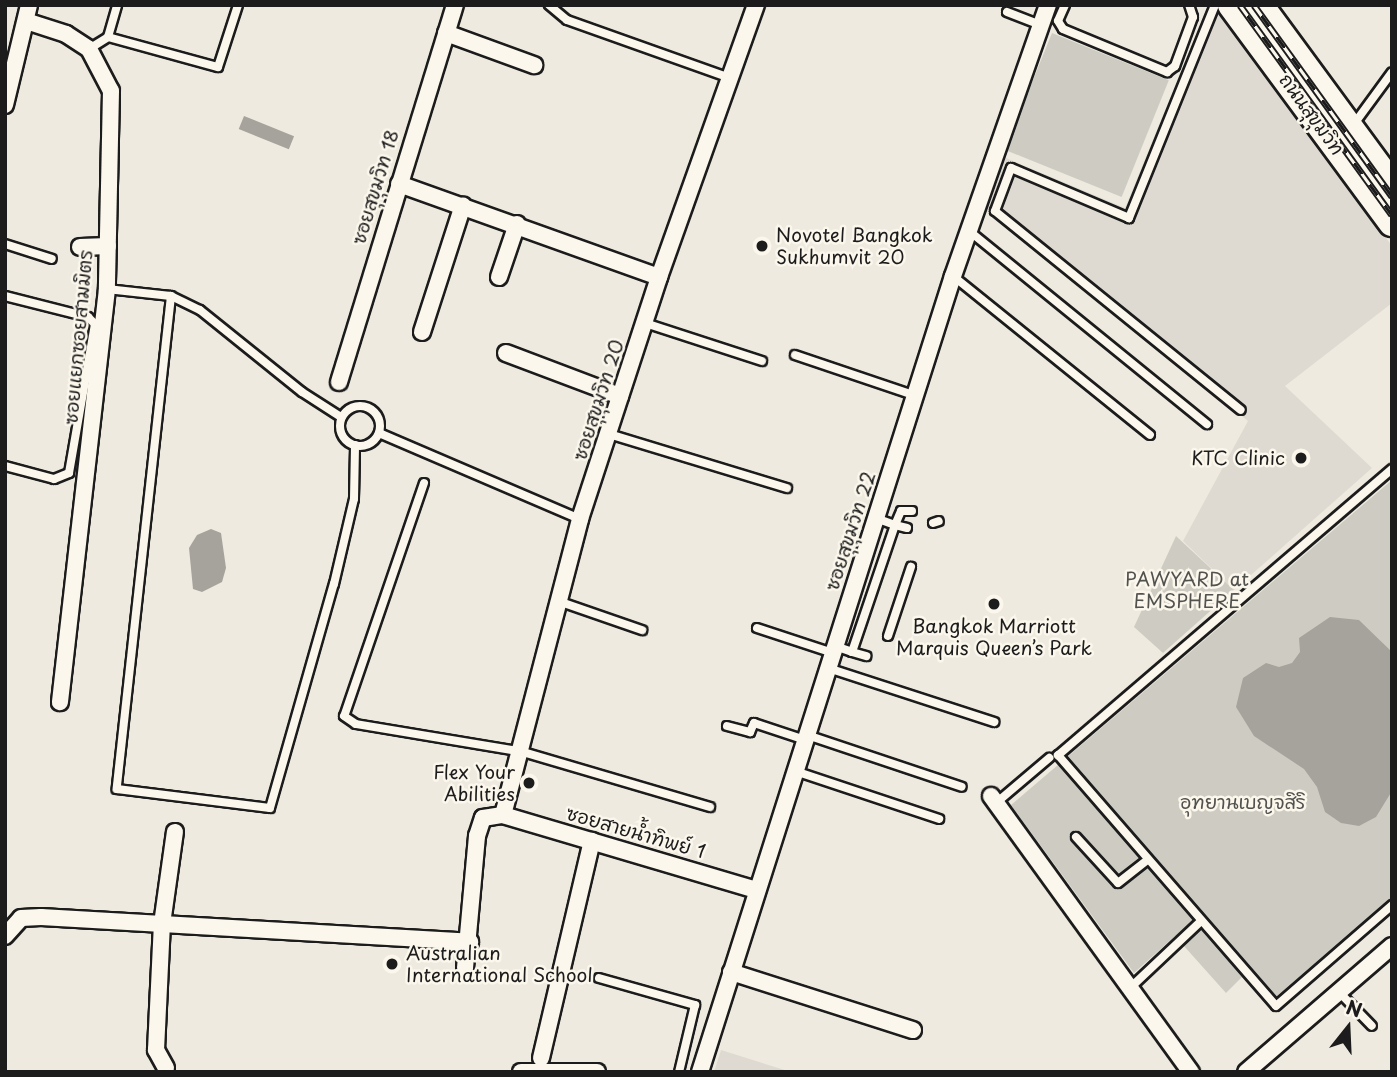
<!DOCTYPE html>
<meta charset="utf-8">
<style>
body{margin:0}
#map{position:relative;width:1397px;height:1077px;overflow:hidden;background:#eeeadf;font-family:"Playpen Sans","Playpen Sans Thai",sans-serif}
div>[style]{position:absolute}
.built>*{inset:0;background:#dedad1}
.green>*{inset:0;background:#ceccc2;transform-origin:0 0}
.water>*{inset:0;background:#a6a39d;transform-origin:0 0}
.roads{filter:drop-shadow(2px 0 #1c1c1c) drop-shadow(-2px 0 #1c1c1c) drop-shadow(0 2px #1c1c1c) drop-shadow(0 -2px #1c1c1c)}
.lane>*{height:8px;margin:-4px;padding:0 4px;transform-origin:4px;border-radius:4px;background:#fbf7ec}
.lane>.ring{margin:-4px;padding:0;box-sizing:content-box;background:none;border:8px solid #fbf7ec;border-radius:50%}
.street>*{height:16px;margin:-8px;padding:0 8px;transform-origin:8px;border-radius:8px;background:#fbf7ec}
.primary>*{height:26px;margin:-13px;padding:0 13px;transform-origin:13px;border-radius:13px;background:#fbf7ec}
.rail>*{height:7px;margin-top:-3.5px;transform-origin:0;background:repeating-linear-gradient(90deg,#fbf7ec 0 13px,#1c1c1c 0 26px);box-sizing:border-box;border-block:2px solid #1c1c1c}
.dots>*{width:19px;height:19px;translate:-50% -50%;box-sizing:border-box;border:4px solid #fbf7ec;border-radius:50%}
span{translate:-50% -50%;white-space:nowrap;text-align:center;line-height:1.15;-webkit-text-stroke:5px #fbf7ec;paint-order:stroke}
.street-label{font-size:19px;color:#1c1c1c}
.poi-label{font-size:19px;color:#1c1c1c}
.left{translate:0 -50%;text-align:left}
.right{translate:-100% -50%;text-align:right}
.park-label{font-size:19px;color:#51514e}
.frame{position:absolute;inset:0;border:7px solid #1c1c1c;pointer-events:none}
.north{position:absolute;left:1313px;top:993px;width:70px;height:70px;-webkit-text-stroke:5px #fbf7ec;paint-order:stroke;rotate:18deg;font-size:19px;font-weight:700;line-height:28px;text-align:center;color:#1c1c1c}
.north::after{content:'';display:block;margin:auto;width:24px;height:32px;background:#1c1c1c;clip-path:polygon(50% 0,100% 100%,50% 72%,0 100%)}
</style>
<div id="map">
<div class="built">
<i style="clip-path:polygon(1208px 5px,1215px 5px,1392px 246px,1392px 303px,1285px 386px,1372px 468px,1234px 590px,1183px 541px,1248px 421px,987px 211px,1006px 158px,1125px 208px)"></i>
<i style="clip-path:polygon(721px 1050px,791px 1072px,714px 1072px)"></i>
</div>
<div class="green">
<i style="left:1052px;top:33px;width:126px;height:126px;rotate:22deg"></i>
<i style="clip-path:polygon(1392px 480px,1392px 897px,1268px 1006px,1242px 977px,1226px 993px,1175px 936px,1134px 973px,1011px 805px)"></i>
<i style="clip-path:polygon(1176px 536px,1234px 590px,1163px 653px,1134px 627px)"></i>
</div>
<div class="water">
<i style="left:244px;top:116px;width:54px;height:14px;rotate:22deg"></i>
<i style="clip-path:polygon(211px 529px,221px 533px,226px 568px,222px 582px,202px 592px,193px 589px,189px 548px,197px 535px)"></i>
<i style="clip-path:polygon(1330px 617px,1359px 620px,1392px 652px,1392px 791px,1376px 817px,1359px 826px,1341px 823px,1325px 812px,1317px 787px,1304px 769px,1254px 736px,1236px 707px,1243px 678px,1266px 663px,1279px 667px,1292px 663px,1300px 652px,1299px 638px)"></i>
</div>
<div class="roads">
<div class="lane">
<i style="left:549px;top:5px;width:23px;rotate:40deg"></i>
<i style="left:567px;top:20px;width:173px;rotate:19.6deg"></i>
<i style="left:1065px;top:5px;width:17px;rotate:114deg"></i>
<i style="left:1058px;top:21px;width:9px;rotate:58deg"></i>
<i style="left:1063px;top:29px;width:113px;rotate:22.5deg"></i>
<i style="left:1167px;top:72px;width:10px;rotate:-37deg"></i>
<i style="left:1175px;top:66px;width:52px;rotate:-69.8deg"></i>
<i style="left:1193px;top:17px;width:13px;rotate:-108deg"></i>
<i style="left:1215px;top:5px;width:230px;rotate:112deg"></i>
<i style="left:1129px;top:218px;width:128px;rotate:-157deg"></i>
<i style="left:1011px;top:168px;width:46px;rotate:110.4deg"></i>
<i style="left:995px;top:211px;width:316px;rotate:39deg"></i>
<i style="left:1007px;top:12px;width:36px;rotate:21deg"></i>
<i style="left:108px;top:37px;width:114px;rotate:15.3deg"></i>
<i style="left:218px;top:67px;width:65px;rotate:-72.1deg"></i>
<i style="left:89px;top:49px;width:22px;rotate:-32deg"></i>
<i style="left:108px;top:37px;width:33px;rotate:-74deg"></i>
<i style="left:1354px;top:124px;width:64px;rotate:-53.8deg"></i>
<i style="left:968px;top:230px;width:308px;rotate:39.1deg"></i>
<i style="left:5px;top:244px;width:49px;rotate:17.7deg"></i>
<i style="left:953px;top:276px;width:253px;rotate:38.9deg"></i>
<i style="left:107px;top:289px;width:64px;rotate:6.2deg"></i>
<i style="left:171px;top:296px;width:32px;rotate:26deg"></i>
<i style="left:200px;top:310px;width:131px;rotate:38.8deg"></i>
<i style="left:302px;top:392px;width:46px;rotate:32.7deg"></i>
<i style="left:5px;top:296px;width:86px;rotate:14.2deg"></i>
<i style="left:88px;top:317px;width:10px;rotate:45deg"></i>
<i style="left:95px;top:324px;width:151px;rotate:99.9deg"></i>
<i style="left:69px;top:473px;width:16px;rotate:158deg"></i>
<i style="left:54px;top:479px;width:51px;rotate:-165.1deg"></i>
<i style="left:171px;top:296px;width:496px;rotate:96.3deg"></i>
<i style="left:117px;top:789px;width:154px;rotate:7.1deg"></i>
<i style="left:270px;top:808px;width:233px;rotate:-74.1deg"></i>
<i style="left:334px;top:584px;width:87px;rotate:-76.8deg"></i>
<i style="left:354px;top:499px;width:54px;rotate:-88.9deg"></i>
<i style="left:645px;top:323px;width:123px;rotate:18deg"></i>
<i style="left:795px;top:355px;width:128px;rotate:18.7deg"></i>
<i class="ring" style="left:340px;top:406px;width:32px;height:32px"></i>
<i style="left:379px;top:433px;width:219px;rotate:23.2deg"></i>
<i style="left:609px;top:434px;width:186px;rotate:16.9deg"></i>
<i style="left:1392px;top:469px;width:440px;rotate:139.4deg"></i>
<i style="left:1058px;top:755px;width:332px;rotate:49deg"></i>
<i style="left:1276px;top:1006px;width:154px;rotate:-41deg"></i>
<i style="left:424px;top:483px;width:246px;rotate:108.9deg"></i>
<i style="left:344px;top:716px;width:14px;rotate:34deg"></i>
<i style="left:356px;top:724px;width:169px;rotate:9.5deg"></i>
<i style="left:523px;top:752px;width:195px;rotate:16.4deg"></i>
<i style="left:933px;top:523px;width:6px;rotate:-18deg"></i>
<i style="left:907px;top:528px;width:12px;rotate:-166deg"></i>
<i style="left:895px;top:525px;width:15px;rotate:-67deg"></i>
<i style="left:901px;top:511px;width:11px"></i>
<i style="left:561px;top:602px;width:86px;rotate:19.1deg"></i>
<i style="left:757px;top:628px;width:80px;rotate:18.2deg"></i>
<i style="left:888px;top:636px;width:73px;rotate:-71.6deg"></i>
<i style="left:835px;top:646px;width:18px;rotate:19deg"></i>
<i style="left:852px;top:652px;width:134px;rotate:-71.3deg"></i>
<i style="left:895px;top:525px;width:20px;rotate:-160deg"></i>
<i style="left:852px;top:652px;width:15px;rotate:16deg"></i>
<i style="left:828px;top:668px;width:175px;rotate:18deg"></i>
<i style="left:727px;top:726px;width:24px;rotate:15deg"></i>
<i style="left:750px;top:732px;width:10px;rotate:-66deg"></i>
<i style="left:754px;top:723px;width:54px;rotate:18.4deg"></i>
<i style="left:807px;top:735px;width:163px;rotate:18.5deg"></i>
<i style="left:795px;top:771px;width:152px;rotate:18.4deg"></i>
<i style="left:996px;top:803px;width:70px;rotate:-40.3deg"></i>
<i style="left:1076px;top:837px;width:62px;rotate:47.6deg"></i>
<i style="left:1118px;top:883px;width:37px;rotate:-38deg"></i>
<i style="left:599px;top:978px;width:100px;rotate:15.7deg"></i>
<i style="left:695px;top:1005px;width:69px;rotate:103.4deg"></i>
<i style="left:1130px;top:988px;width:96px;rotate:-43.3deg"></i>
<i style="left:1339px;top:992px;width:47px;rotate:45.9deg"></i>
</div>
<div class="street">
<i style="left:26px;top:21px;width:42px;rotate:18deg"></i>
<i style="left:66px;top:34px;width:27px;rotate:33deg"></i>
<i style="left:89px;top:49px;width:47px;rotate:62.4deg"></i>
<i style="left:111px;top:91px;width:198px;rotate:91.2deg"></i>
<i style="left:107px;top:289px;width:416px;rotate:96.5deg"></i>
<i style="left:446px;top:33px;width:94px;rotate:20deg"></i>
<i style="left:5px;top:105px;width:103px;rotate:-76.5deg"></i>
<i style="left:399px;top:184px;width:276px;rotate:19.7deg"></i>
<i style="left:80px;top:247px;width:28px;rotate:-2deg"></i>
<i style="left:499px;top:277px;width:56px;rotate:-71.2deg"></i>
<i style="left:422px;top:332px;width:133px;rotate:-72.1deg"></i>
<i style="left:506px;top:353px;width:122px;rotate:20.7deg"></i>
<i style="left:339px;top:382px;width:394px;rotate:-72.9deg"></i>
<i style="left:991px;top:796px;width:341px;rotate:54.1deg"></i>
<i style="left:503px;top:815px;width:306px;rotate:-75.4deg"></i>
<i style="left:580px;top:519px;width:255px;rotate:-71.9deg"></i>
<i style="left:659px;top:277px;width:289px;rotate:-70.4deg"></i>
<i style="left:5px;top:936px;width:24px;rotate:-48deg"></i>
<i style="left:21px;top:918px;width:20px;rotate:-3deg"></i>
<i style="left:41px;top:917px;width:430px;rotate:3.3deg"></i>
<i style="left:465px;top:968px;width:133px;rotate:-84.8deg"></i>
<i style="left:477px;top:836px;width:19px;rotate:-72deg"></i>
<i style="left:483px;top:818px;width:20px;rotate:-9deg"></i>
<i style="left:503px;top:815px;width:265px;rotate:16.5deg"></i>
<i style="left:731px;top:972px;width:191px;rotate:17.7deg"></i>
<i style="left:541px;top:1058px;width:223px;rotate:-76.8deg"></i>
<i style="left:166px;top:1068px;width:21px;rotate:-119deg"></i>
<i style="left:156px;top:1050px;width:126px;rotate:-87.3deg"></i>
<i style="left:162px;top:924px;width:93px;rotate:-82deg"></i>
<i style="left:521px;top:1072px;width:76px"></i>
<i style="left:700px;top:1072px;width:835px;rotate:-72.37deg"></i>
<i style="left:953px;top:276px;width:287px;rotate:-70.7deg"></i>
<i style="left:1246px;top:1072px;width:193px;rotate:-40.8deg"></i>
</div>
<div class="primary">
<i style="left:1231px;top:5px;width:271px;rotate:53.6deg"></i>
<i style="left:1260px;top:5px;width:223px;rotate:53.7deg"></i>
</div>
</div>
<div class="rail">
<i style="left:1240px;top:5px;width:259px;rotate:54.1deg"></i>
<i style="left:1254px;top:5px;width:236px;rotate:54.2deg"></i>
</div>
<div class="dots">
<i style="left:762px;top:246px;background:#1c1c1c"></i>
<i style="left:1301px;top:458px;background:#1c1c1c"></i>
<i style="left:994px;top:604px;background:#1c1c1c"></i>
<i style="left:529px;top:783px;background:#1c1c1c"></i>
<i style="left:392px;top:964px;background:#1c1c1c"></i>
</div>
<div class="street-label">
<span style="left:1312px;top:114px;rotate:54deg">ถนนสุขุมวิท</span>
<span style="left:375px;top:187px;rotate:-73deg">ซอยสุขุมวิท 18</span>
<span style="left:78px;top:337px;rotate:-85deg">ซอยแยกซอยสามมิตร</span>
<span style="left:598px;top:400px;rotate:-72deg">ซอยสุขุมวิท 20</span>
<span style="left:850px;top:531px;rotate:-72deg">ซอยสุขุมวิท 22</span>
<span style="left:636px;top:832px;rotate:16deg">ซอยสายน้ำทิพย์ 1</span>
</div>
<div class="poi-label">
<span class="left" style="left:776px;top:246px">Novotel Bangkok<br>Sukhumvit 20</span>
<span class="right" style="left:1285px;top:458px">KTC Clinic</span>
<span style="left:994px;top:637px">Bangkok Marriott<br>Marquis Queen’s Park</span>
<span class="right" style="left:515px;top:783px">Flex Your<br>Abilities</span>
<span class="left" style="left:406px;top:964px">Australian<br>International School</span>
</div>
<div class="park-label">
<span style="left:1187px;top:590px">PAWYARD at<br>EMSPHERE</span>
<span style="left:1243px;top:802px">อุทยานเบญจสิริ</span>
</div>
<div class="frame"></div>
<div class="north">N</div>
</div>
